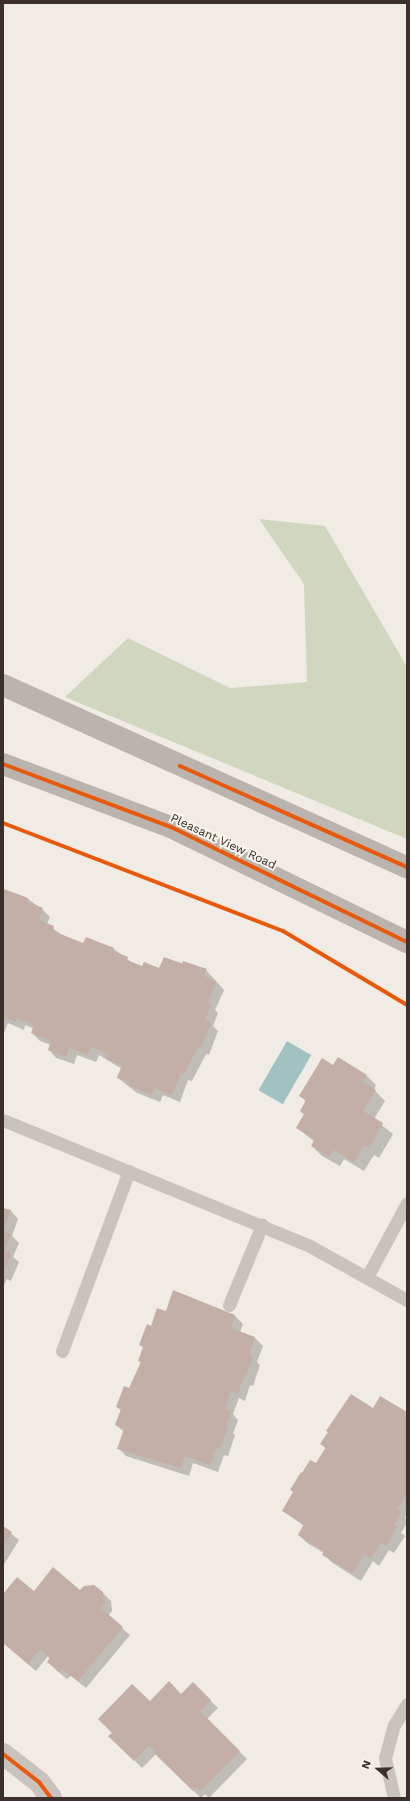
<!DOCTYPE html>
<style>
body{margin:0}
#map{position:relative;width:410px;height:1801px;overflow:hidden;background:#f0ebe5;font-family:"Work Sans",sans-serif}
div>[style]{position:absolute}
.green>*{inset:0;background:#d1d6bf}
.water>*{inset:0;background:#a1c2c1;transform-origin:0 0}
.shadow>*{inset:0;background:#0003}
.building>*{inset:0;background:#c3afa7}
.lane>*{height:13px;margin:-6.5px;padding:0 6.5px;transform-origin:6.5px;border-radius:6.5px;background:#c9c3be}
.street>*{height:22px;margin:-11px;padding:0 11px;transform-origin:11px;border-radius:11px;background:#c9c3be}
.secondary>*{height:22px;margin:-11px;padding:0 11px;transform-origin:11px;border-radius:11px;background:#bab3ae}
.cycleway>*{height:4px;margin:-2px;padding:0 2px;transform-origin:2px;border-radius:2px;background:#e8590c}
span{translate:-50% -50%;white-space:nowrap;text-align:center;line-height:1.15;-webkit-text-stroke:4px #fbf5ee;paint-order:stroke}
.street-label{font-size:12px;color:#3b302b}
.frame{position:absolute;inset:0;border:4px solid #3b302b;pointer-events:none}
.north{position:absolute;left:358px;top:1749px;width:40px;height:40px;-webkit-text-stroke:3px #fbf5ee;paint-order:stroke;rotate:290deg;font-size:11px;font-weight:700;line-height:16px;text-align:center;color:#3b302b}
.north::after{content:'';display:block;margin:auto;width:14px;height:18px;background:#3b302b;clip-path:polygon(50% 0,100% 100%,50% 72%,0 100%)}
</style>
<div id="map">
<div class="green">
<i style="clip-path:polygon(259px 519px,325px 526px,407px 667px,407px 839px,65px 697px,128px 638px,230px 688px,307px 682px,304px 584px)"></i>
</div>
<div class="water">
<i style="left:287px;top:1041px;width:28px;height:57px;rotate:30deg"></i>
</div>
<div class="shadow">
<i style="clip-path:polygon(5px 890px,28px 899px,42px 909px,50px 917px,47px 924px,62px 935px,84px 944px,114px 949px,135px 965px,160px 970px,165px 958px,206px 970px,224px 990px,215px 1010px,218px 1013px,213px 1026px,218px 1031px,209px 1055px,206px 1054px,192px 1081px,188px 1080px,180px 1102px,163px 1095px,160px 1102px,137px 1093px,118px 1078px,122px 1069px,99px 1055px,96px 1062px,77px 1055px,74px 1064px,56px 1058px,49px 1050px,51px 1045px,40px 1041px,32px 1033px,34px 1029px,25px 1025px,24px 1030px,8px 1023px,3px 1035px)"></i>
<i style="clip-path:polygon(334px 1066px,366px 1075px,376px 1085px,374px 1090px,385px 1101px,374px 1119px,393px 1134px,379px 1158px,374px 1155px,364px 1171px,344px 1159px,340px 1166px,322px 1156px,312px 1146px,315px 1142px,297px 1128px,305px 1115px,301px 1111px,306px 1102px,301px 1096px)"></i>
<i style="clip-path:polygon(3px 1209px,11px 1211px,18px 1219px,12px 1236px,19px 1243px,13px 1257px,19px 1262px,11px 1281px,7px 1279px,3px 1287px)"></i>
<i style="clip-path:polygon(174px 1292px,235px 1316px,243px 1324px,240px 1332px,255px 1338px,263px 1346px,257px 1362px,260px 1365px,253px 1386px,250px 1385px,245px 1401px,239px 1398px,233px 1414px,238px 1420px,233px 1434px,235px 1435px,228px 1456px,224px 1455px,218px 1472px,193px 1463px,189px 1476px,126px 1456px,118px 1448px,124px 1432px,116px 1425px,122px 1411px,117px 1407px,130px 1389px,135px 1375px,137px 1376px,144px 1348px,141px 1345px,152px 1327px,166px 1313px)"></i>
<i style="clip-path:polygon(373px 1409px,407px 1412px,407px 1514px,405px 1517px,407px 1523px,401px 1533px,405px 1536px,394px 1553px,389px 1550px,379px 1566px,373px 1561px,361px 1581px,331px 1562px,324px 1553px,307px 1543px,299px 1535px,304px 1526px,283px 1511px,303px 1475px,316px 1465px,326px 1449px,321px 1444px)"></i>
<i style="clip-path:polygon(3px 1527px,19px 1540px,3px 1566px)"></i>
<i style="clip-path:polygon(80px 1592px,103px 1593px,111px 1601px,112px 1611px,108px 1616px,130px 1635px,86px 1688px,71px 1676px,67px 1679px,56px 1670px,48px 1656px,36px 1671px,3px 1643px,3px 1596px)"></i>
<i style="clip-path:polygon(193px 1684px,218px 1708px,207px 1719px,247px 1759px,209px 1798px,205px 1794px,201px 1798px,156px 1754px,142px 1768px,110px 1736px,150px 1702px,181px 1695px)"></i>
</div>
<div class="building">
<i style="clip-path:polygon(4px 889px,28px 898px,27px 902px,43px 908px,39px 920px,54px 926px,53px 931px,83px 943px,86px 937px,114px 948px,113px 951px,128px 957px,127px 960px,142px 966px,144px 962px,159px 968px,164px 957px,182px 964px,183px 961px,207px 969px,204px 976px,216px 981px,208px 1003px,211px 1005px,205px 1020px,211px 1023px,201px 1048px,198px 1047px,184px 1074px,181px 1073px,172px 1095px,155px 1088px,152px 1095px,128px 1085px,130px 1082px,117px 1078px,122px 1065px,106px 1059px,108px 1054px,91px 1047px,88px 1055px,69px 1048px,66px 1057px,48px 1050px,51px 1041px,31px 1033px,34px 1025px,17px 1018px,16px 1022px,3px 1017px)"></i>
<i style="clip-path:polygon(338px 1057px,367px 1075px,362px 1082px,376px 1090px,363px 1111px,383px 1123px,369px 1148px,364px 1145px,354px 1162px,333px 1150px,330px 1157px,311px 1146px,315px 1139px,296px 1128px,304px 1114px,300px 1111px,306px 1100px,299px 1096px,322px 1058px,333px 1065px)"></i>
<i style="clip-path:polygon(3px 1208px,11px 1210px,3px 1231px,11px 1234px,5px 1251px,11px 1253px,3px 1274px)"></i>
<i style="clip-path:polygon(173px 1290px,235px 1315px,231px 1328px,255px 1337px,249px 1355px,253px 1357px,245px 1379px,243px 1378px,238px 1394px,231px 1391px,225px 1409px,231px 1411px,226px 1426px,228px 1427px,220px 1449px,216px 1448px,210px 1465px,185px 1456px,181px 1468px,117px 1449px,124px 1429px,115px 1425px,121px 1409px,116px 1407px,124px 1386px,129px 1388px,141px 1362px,138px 1361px,143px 1347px,139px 1345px,147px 1324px,151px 1326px,157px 1308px,166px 1311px)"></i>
<i style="clip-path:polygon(351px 1394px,373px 1408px,380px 1396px,407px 1412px,407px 1498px,405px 1497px,397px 1509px,401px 1512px,394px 1525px,397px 1527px,386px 1546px,381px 1543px,371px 1558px,364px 1554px,353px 1573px,322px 1555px,324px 1551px,298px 1535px,304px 1524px,282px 1511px,293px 1492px,290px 1490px,301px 1472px,302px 1473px,310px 1460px,316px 1463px,326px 1447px,320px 1444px,328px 1432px,326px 1431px)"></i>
<i style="clip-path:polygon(3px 1526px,12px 1532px,3px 1546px)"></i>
<i style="clip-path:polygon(53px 1567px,80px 1590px,84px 1586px,94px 1585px,103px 1592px,105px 1603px,101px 1608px,123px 1627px,78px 1681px,62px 1669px,59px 1672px,47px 1662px,50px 1658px,40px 1649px,28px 1664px,3px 1643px,3px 1594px,17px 1577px,34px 1591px)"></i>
<i style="clip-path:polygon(169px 1681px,181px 1694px,193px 1682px,211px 1700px,200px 1711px,240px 1751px,200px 1791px,197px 1787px,193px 1791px,154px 1753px,156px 1752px,149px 1745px,134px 1761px,108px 1736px,112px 1733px,98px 1719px,132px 1684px,150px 1701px)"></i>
</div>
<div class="lane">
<i style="left:3px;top:1120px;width:330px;rotate:22.3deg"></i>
<i style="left:308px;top:1245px;width:113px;rotate:29.1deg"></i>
<i style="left:367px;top:1277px;width:84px;rotate:-61.6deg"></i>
<i style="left:229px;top:1305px;width:87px;rotate:-67.6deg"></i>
<i style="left:62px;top:1351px;width:192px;rotate:-69.6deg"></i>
<i style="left:394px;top:1798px;width:41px;rotate:-102.7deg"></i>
<i style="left:385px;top:1758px;width:34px;rotate:-75deg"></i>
<i style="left:394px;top:1725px;width:25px;rotate:-58deg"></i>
</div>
<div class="street">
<i style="left:3px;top:1754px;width:46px;rotate:37.9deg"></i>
<i style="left:39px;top:1782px;width:20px;rotate:53deg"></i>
</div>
<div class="secondary">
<i style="left:3px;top:685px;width:443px;rotate:24.3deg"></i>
<i style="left:3px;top:764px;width:179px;rotate:20.6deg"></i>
<i style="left:171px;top:827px;width:263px;rotate:26deg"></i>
</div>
<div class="cycleway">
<i style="left:3px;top:764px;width:179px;rotate:20.6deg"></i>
<i style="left:171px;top:827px;width:263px;rotate:26deg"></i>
<i style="left:180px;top:766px;width:248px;rotate:24deg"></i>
<i style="left:3px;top:823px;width:300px;rotate:21.1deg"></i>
<i style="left:283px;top:931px;width:144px;rotate:30.8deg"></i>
<i style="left:3px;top:1754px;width:46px;rotate:37.9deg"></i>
<i style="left:39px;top:1782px;width:20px;rotate:53deg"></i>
</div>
<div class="street-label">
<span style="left:223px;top:842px;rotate:25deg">Pleasant View Road</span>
</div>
<div class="frame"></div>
<div class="north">N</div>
</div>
